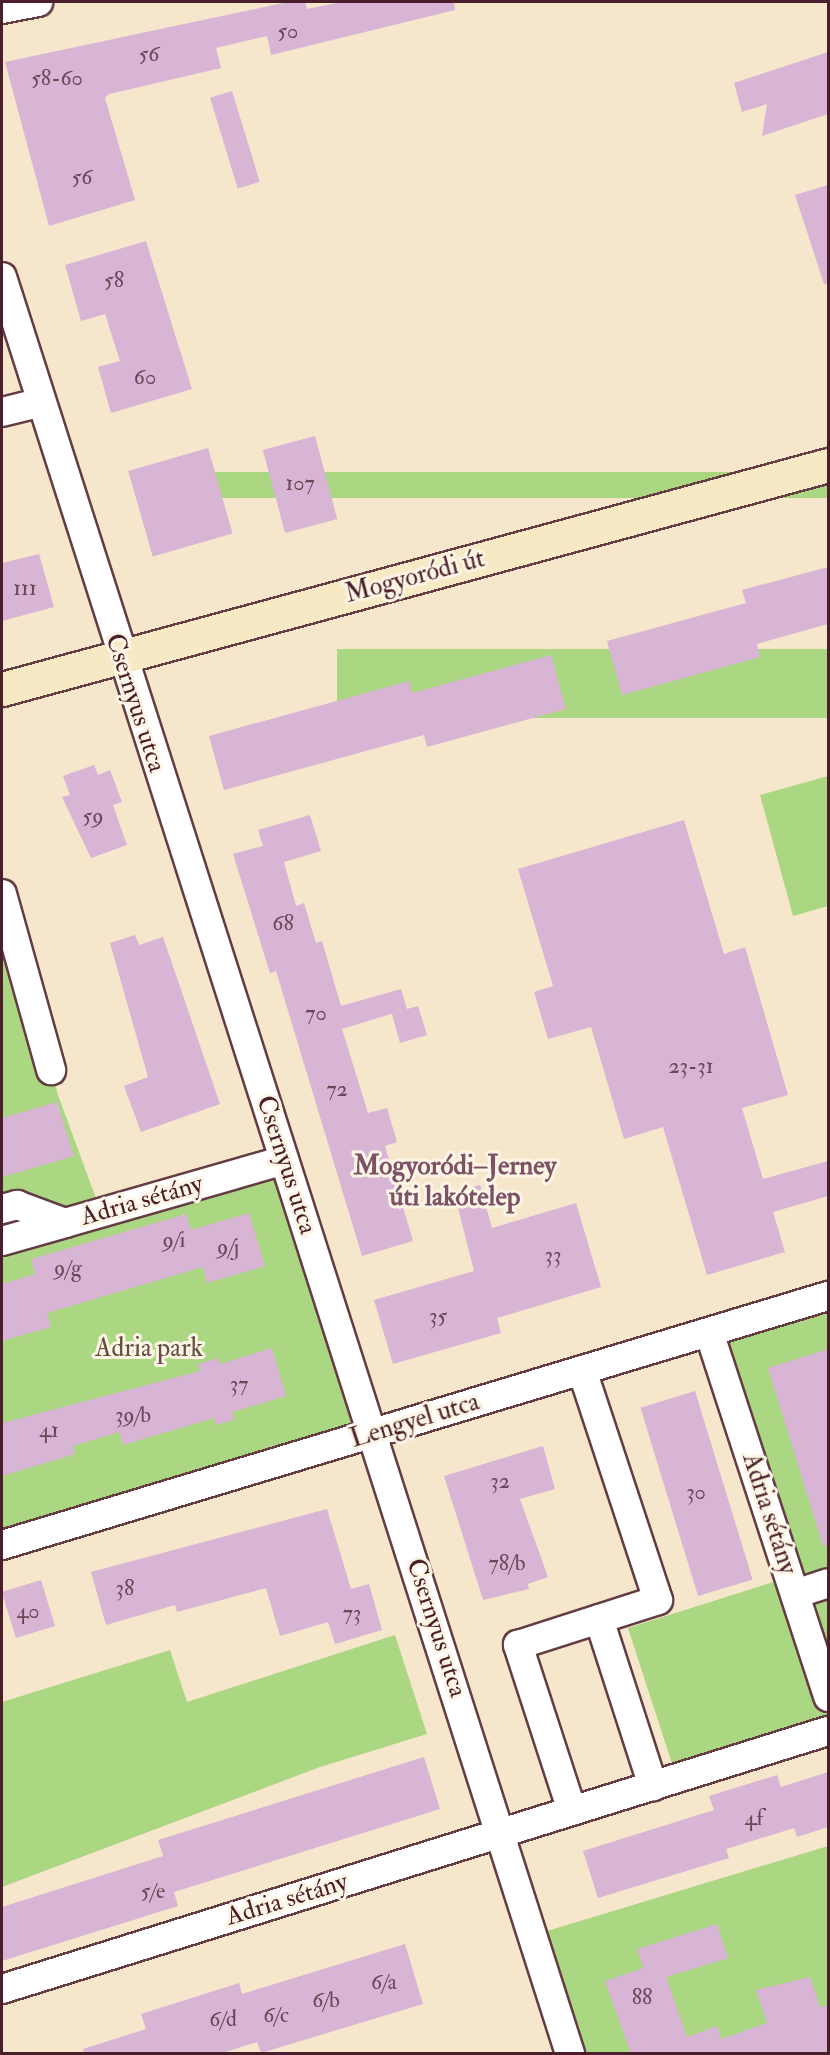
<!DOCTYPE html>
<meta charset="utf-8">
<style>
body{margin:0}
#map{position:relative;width:830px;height:2055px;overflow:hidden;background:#f6e6cc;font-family:"IM FELL Double Pica",serif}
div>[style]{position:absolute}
.green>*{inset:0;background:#abd783;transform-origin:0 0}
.building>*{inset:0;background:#d8b4d5;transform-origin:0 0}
.roads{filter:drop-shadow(2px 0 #643d43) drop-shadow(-2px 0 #643d43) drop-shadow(0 2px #643d43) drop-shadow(0 -2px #643d43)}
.street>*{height:28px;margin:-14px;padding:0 14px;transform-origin:14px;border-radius:14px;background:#fff}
.secondary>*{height:33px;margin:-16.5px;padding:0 16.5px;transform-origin:16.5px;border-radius:16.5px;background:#f7e9c3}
span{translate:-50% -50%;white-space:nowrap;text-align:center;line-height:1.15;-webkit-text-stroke:6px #fcf5e5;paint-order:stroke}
.number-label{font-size:22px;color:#6e4456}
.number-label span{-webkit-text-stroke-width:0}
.street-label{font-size:26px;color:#4a1f2b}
.park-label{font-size:26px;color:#624d41}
.neighbourhood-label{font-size:27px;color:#7c5366;font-weight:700}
.frame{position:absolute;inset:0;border:3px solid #4a1f2b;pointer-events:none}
</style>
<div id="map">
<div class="green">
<i style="left:828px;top:472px;width:26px;height:687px;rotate:90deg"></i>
<i style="left:828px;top:649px;width:69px;height:491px;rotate:90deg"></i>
<i style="clip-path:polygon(828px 776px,828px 906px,793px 916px,760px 795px)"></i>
<i style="clip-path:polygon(2px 894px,58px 1095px,101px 1212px,284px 1160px,372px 1433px,2px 1545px)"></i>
<i style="clip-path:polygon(828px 1296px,828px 1731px,677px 1779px,628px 1628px,789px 1577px,709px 1332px)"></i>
<i style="clip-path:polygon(395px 1635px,427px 1734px,320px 1767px,2px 1887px,2px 1702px,170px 1650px,187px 1702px)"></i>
<i style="clip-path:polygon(828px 1846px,828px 2053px,570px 2053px,534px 1935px)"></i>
</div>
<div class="building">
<i style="clip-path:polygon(288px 2px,305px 2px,307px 9px,342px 2px,454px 2px,455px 10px,271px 55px,267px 36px,216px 48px,221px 68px,109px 94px,105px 98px,135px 200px,49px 226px,5px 62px)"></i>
<i style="clip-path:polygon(828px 52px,828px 114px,762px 136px,767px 104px,742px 112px,734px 83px)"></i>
<i style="left:232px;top:91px;width:95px;height:23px;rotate:73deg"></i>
<i style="clip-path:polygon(828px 185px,828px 283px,824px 284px,795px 195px)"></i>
<i style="clip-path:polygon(146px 241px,192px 389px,111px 413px,98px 367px,120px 361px,105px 314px,81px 321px,65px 265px)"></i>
<i style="left:315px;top:436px;width:86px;height:54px;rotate:75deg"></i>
<i style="left:208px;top:448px;width:89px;height:83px;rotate:74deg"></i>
<i style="clip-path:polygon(39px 554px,54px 607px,2px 621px,2px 563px)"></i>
<i style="clip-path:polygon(828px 567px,828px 624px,757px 644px,760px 657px,622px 695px,607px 641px,746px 603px,742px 590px)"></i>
<i style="clip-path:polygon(551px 655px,566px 709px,427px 747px,424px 735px,224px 790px,209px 736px,409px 681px,412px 693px)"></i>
<i style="clip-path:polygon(94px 765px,98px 775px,110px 770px,122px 802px,113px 805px,127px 845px,91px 858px,62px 797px,70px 795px,63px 776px)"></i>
<i style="clip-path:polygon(310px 815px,321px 851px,284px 862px,296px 906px,304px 903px,316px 943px,322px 941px,341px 1006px,401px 989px,407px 1009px,418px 1006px,427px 1035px,400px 1043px,392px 1014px,404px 1010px,342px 1029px,368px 1113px,387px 1108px,397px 1142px,385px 1146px,413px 1241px,362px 1256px,276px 971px,270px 973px,233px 854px,263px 846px,258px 830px)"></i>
<i style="clip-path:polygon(684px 820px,724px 954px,745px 947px,788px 1095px,742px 1108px,763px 1179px,828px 1161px,828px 1196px,773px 1212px,785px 1252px,707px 1275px,663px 1127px,624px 1139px,591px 1027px,548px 1039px,534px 992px,553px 986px,518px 869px)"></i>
<i style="clip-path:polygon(135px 935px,139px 945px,163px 937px,220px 1104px,141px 1132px,124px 1086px,148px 1077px,110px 943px)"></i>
<i style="clip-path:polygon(57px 1102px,74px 1156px,2px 1177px,2px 1118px)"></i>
<i style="clip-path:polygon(480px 1185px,492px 1228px,576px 1203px,601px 1287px,497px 1318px,501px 1333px,393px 1364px,374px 1300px,474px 1271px,454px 1192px)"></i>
<i style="clip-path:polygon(249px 1213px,265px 1266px,207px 1283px,203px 1267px,47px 1313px,51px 1327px,2px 1341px,2px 1284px,35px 1274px,31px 1259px,186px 1214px,191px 1230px)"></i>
<i style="clip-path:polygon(272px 1348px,286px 1396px,232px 1412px,234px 1420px,216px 1425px,214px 1418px,123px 1445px,119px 1432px,73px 1446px,75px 1454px,2px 1476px,2px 1423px,200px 1371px,198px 1364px,218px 1358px,220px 1364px)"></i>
<i style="clip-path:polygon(828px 1349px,828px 1545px,823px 1546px,768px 1368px)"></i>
<i style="left:695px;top:1391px;width:197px;height:57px;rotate:73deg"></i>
<i style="clip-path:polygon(543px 1446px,555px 1489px,520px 1499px,548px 1577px,528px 1584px,529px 1589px,483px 1600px,444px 1476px)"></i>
<i style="clip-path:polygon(327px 1509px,351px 1589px,369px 1584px,382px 1630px,335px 1644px,328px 1622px,280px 1636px,266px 1588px,177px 1612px,175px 1605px,106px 1625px,91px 1572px)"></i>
<i style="left:41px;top:1580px;width:48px;height:41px;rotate:73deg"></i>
<i style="clip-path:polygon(424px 1757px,440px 1809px,174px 1892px,178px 1906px,2px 1961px,2px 1907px,163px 1856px,158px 1840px)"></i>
<i style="clip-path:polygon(828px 1772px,828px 1827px,797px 1837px,794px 1828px,726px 1849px,729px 1858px,598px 1898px,583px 1851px,714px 1810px,709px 1796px,777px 1775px,781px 1787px)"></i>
<i style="clip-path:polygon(717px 1924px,728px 1958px,666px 1977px,687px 2037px,717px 2026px,721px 2039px,767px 2023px,756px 1990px,810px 1977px,820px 2007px,828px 2005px,828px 2054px,631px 2054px,605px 1981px,643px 1968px,637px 1949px)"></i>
<i style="clip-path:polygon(405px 1944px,423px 2004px,261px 2053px,257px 2042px,219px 2054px,84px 2054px,83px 2049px,146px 2029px,141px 2014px,239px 1983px,242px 1994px)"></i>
</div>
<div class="roads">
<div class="street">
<i style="left:2px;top:9px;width:37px;rotate:-11deg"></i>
<i style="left:2px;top:277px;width:1866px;rotate:72.27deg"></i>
<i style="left:2px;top:412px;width:37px;rotate:-14deg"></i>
<i style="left:2px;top:894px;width:183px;rotate:74.4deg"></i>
<i style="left:2px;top:1209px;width:16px;rotate:-15deg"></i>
<i style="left:17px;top:1205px;width:51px;rotate:20.6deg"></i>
<i style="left:65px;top:1223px;width:228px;rotate:-16deg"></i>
<i style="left:2px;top:1241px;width:66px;rotate:-15.9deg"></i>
<i style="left:709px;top:1332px;width:384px;rotate:71.9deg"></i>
<i style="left:2px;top:1545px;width:863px;rotate:-16.78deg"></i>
<i style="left:795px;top:1594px;width:35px;rotate:-18deg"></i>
<i style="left:599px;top:1619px;width:176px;rotate:72.1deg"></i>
<i style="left:572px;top:1811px;width:175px;rotate:-108deg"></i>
<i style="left:518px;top:1645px;width:147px;rotate:-17.8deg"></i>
<i style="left:658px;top:1600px;width:242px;rotate:-108.3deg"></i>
<i style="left:2px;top:1989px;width:865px;rotate:-17.35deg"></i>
</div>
<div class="secondary">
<i style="left:2px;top:689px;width:856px;rotate:-15.17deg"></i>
</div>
</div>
<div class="number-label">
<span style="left:288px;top:32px">50</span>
<span style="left:149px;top:55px">56</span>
<span style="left:57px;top:79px">58-60</span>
<span style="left:82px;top:178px">56</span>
<span style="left:114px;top:281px">58</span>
<span style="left:145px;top:378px">60</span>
<span style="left:300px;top:484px">107</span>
<span style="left:25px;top:589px">111</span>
<span style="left:93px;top:817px">59</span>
<span style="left:283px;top:924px">68</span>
<span style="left:316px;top:1014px">70</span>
<span style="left:691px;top:1067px">23-31</span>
<span style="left:337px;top:1090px">72</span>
<span style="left:174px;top:1241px">9/i</span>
<span style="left:228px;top:1248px">9/j</span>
<span style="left:553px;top:1256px">33</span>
<span style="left:68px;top:1269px">9/g</span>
<span style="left:438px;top:1317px">35</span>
<span style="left:239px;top:1385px">37</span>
<span style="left:133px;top:1416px">39/b</span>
<span style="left:49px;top:1431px">41</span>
<span style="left:500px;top:1482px">32</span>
<span style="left:696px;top:1493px">30</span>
<span style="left:507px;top:1564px">78/b</span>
<span style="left:125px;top:1589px">38</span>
<span style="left:28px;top:1612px">40</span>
<span style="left:352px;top:1614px">73</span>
<span style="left:754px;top:1819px">4f</span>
<span style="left:153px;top:1892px">5/e</span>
<span style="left:384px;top:1983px">6/a</span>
<span style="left:642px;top:1998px">88</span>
<span style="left:326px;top:2001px">6/b</span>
<span style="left:276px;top:2016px">6/c</span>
<span style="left:223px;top:2020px">6/d</span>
</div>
<div class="street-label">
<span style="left:415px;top:577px;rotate:-15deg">Mogyoródi út</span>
<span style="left:135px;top:703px;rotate:72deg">Csernyus utca</span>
<span style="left:286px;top:1165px;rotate:72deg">Csernyus utca</span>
<span style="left:142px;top:1201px;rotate:-16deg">Adria sétány</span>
<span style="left:415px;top:1421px;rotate:-17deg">Lengyel utca</span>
<span style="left:769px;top:1514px;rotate:72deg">Adria sétány</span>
<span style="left:436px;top:1628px;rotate:72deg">Csernyus utca</span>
<span style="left:287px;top:1900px;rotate:-17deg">Adria sétány</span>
</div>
<div class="park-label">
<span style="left:149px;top:1349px">Adria park</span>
</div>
<div class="neighbourhood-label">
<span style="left:455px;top:1181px">Mogyoródi–Jerney<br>úti lakótelep</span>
</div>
<div class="frame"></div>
</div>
